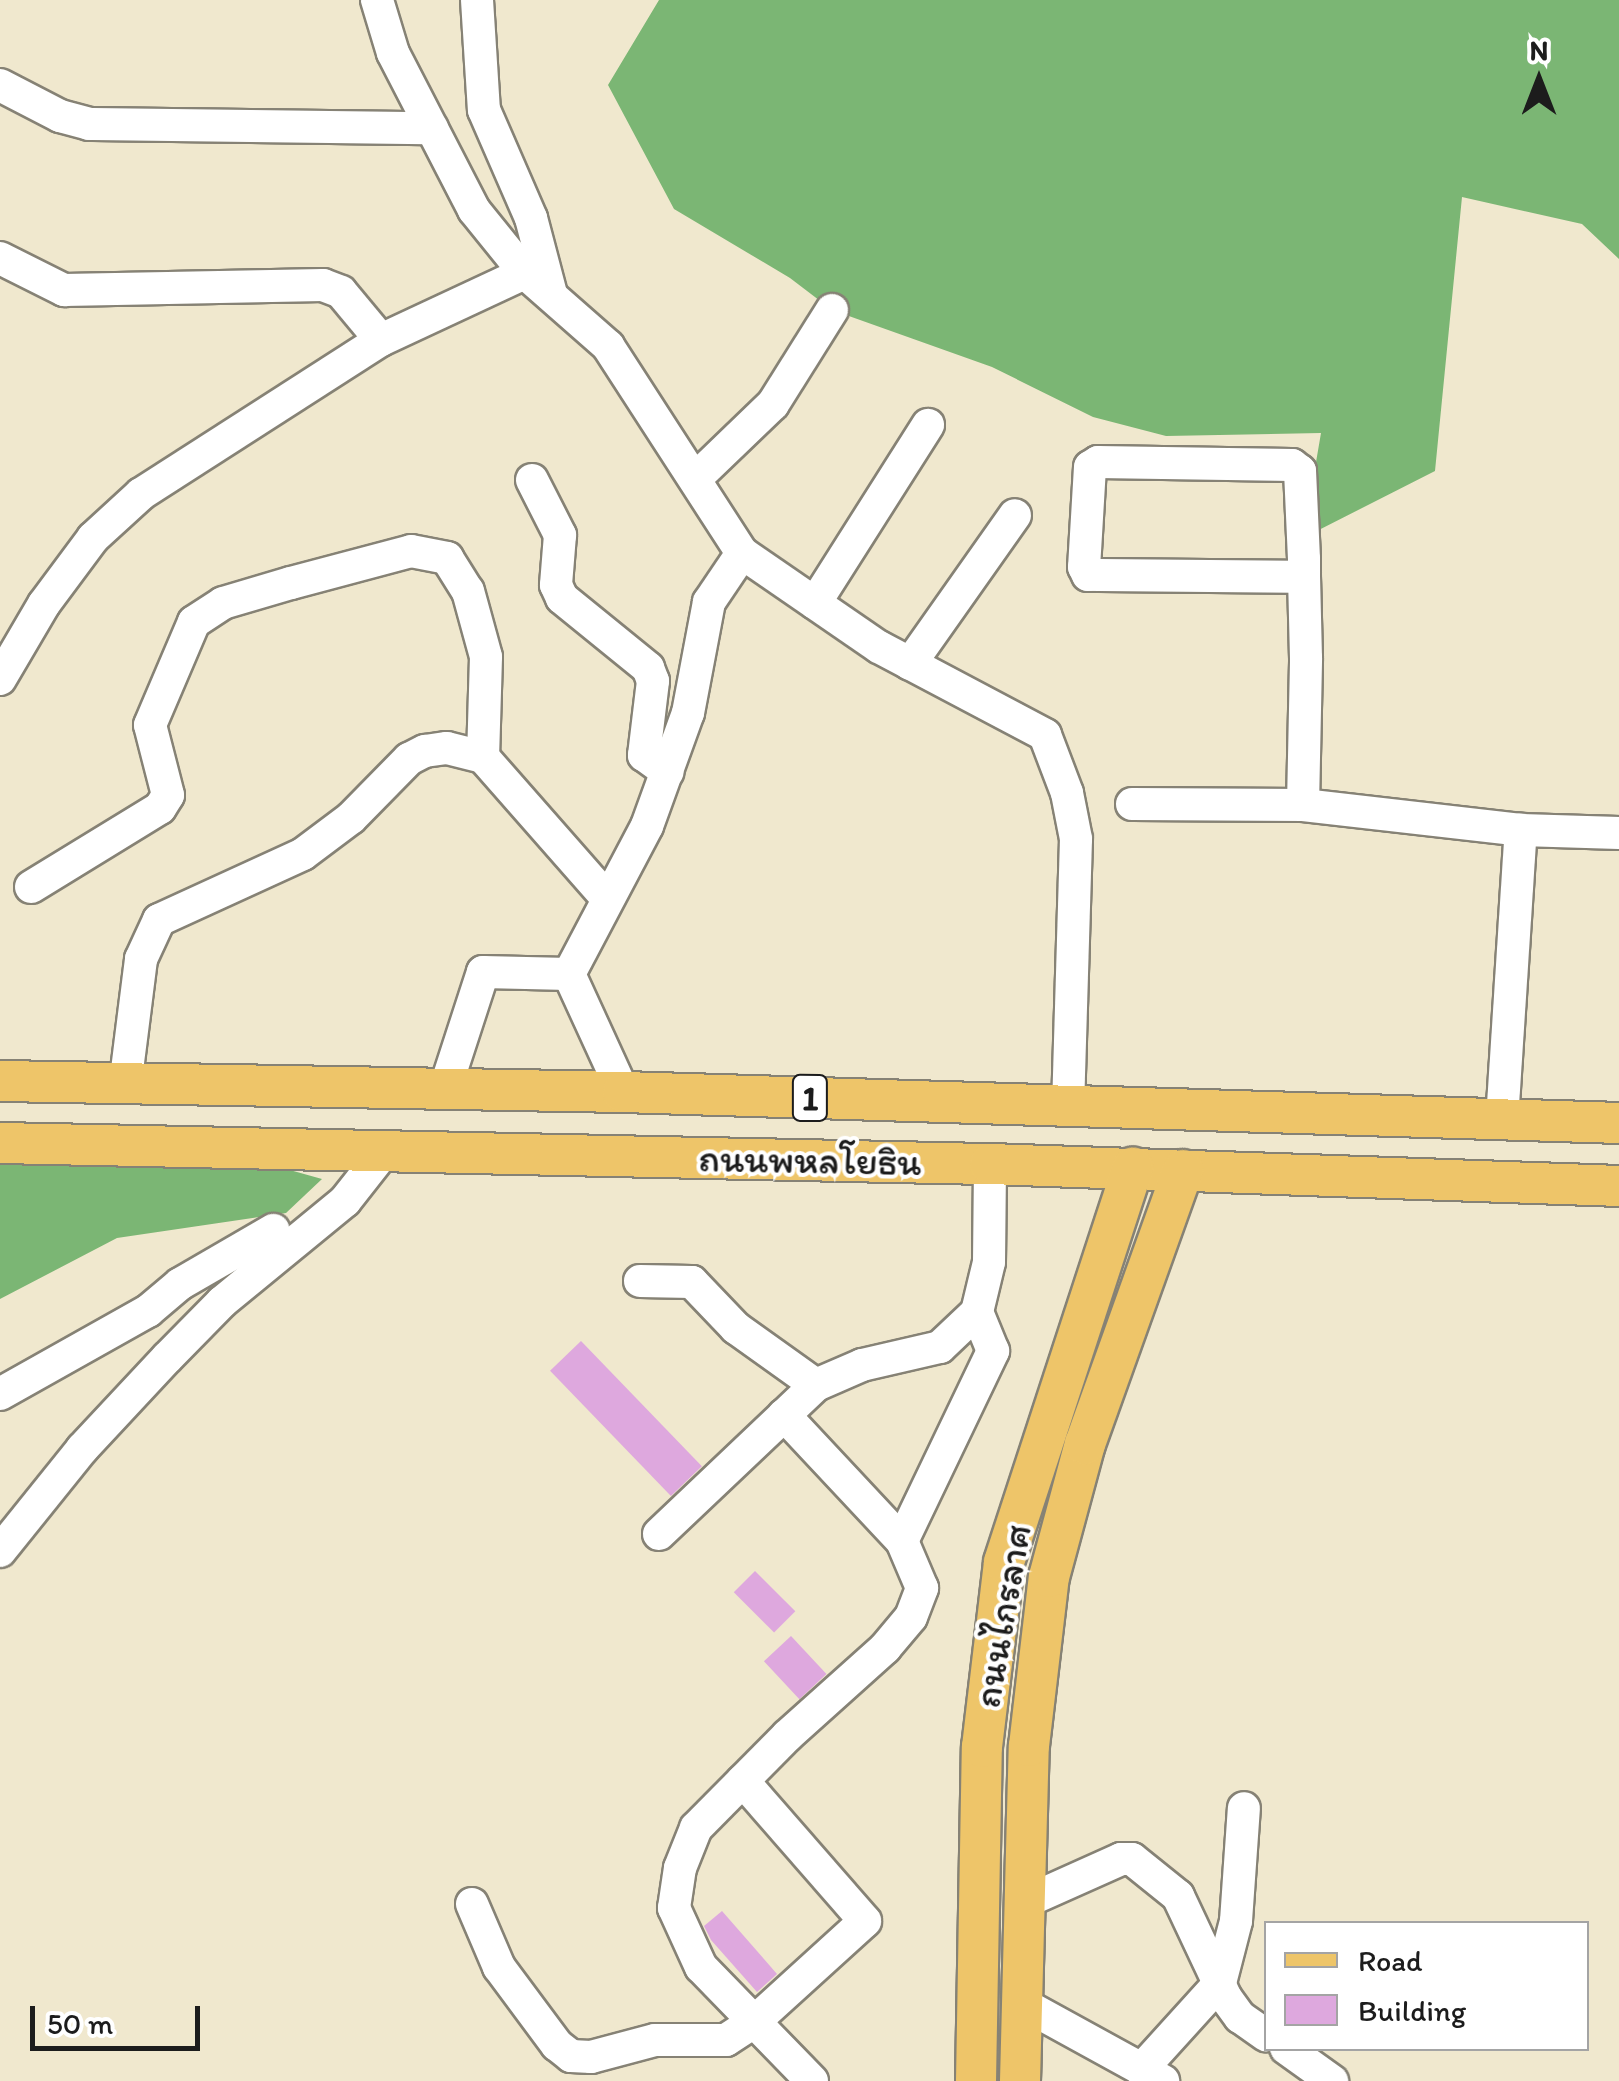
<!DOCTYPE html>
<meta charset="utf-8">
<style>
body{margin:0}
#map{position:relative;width:1619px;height:2081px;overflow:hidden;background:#f0e8ce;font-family:Itim,"Playpen Sans Thai",sans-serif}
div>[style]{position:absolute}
.forest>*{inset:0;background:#7bb674}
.building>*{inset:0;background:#dea8de;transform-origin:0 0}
.roads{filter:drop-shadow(2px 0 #868275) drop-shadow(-2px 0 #868275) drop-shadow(0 2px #868275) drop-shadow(0 -2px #868275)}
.minor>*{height:32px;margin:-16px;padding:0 16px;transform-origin:16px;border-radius:16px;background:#fff}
.major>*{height:40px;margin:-20px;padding:0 20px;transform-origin:20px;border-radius:20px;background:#eec569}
span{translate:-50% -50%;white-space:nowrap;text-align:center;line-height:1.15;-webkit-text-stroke:8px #fff;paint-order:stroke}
.shield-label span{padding:2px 8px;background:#fff;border:2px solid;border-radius:8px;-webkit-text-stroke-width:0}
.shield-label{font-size:35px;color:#1c1c1c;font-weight:700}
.street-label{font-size:38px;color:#1c1c1c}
.legend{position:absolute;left:1264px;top:1921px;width:325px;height:130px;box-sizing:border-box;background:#fff;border:2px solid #a4a4a4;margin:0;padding:12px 18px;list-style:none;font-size:30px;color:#1c1c1c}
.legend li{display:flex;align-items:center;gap:20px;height:50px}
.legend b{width:50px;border:2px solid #a4a4a4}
.north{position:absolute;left:1489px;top:30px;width:100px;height:100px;-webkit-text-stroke:8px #fff;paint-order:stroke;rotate:0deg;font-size:28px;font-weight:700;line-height:40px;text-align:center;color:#1c1c1c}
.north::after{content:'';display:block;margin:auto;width:35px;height:45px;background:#1c1c1c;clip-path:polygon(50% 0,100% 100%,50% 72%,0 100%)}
.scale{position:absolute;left:30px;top:2006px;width:170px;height:45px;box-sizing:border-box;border:5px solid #1c1c1c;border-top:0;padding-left:12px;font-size:30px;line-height:35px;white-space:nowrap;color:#1c1c1c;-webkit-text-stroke:8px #fff;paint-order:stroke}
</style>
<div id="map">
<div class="forest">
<i style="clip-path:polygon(659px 0,1619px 0,1619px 259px,1582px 224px,1462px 197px,1435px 471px,1303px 538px,1321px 433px,1166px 436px,1093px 417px,992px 367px,832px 310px,790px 278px,674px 209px,608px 85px)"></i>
<i style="clip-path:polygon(0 1163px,279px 1167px,322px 1179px,286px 1213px,117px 1238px,0 1299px)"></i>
</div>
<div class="building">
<i style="left:581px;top:1341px;width:174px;height:43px;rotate:46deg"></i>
<i style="left:755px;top:1571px;width:57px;height:30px;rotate:45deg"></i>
<i style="left:791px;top:1636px;width:52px;height:37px;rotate:47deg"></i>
<i style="clip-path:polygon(722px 1911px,777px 1974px,757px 1992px,711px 1940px,704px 1926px)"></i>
</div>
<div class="roads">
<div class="minor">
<i style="left:377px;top:0;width:55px;rotate:73.2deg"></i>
<i style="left:393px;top:53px;width:177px;rotate:62.7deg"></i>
<i style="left:474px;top:210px;width:81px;rotate:51deg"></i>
<i style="left:525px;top:273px;width:111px;rotate:41.3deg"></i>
<i style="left:608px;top:346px;width:247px;rotate:57.1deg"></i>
<i style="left:742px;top:553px;width:166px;rotate:34.5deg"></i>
<i style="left:879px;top:647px;width:188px;rotate:27.9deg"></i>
<i style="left:1045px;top:735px;width:62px;rotate:69.2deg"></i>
<i style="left:1067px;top:793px;width:47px;rotate:78.9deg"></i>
<i style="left:1076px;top:839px;width:269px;rotate:91.7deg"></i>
<i style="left:477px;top:0;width:110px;rotate:86.4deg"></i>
<i style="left:484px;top:110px;width:118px;rotate:66.5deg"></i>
<i style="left:531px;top:218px;width:79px;rotate:75.3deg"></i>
<i style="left:0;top:85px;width:68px;rotate:27.3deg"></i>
<i style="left:60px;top:116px;width:30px;rotate:15deg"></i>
<i style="left:89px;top:124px;width:343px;rotate:0.7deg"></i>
<i style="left:0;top:258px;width:72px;rotate:26.6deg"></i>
<i style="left:64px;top:290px;width:259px;rotate:-1.1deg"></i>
<i style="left:323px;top:285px;width:19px;rotate:21deg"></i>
<i style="left:341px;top:292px;width:62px;rotate:50.2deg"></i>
<i style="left:695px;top:479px;width:108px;rotate:-43.9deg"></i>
<i style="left:773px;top:404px;width:111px;rotate:-57.9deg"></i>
<i style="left:532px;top:480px;width:62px;rotate:63deg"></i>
<i style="left:560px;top:535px;width:50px;rotate:94.6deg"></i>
<i style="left:556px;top:585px;width:14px;rotate:65deg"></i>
<i style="left:562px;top:598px;width:111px;rotate:39.1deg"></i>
<i style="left:648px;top:668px;width:14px;rotate:69deg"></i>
<i style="left:653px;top:681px;width:75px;rotate:96.9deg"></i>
<i style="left:644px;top:755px;width:29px;rotate:36deg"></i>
<i style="left:815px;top:603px;width:211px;rotate:-57.6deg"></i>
<i style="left:910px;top:664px;width:182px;rotate:-54.8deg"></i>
<i style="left:0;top:679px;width:87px;rotate:-59.6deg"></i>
<i style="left:44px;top:604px;width:82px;rotate:-53.4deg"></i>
<i style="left:93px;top:538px;width:65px;rotate:-42.5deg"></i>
<i style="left:141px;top:494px;width:285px;rotate:-32.7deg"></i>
<i style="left:381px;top:340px;width:159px;rotate:-25deg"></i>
<i style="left:1132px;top:804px;width:171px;rotate:0.3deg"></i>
<i style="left:1303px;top:805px;width:219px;rotate:6.5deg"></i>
<i style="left:1521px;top:830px;width:98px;rotate:1.8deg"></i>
<i style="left:1303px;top:805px;width:147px;rotate:-88.8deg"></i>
<i style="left:1306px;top:658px;width:81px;rotate:-91.4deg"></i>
<i style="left:1304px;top:577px;width:18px;rotate:-90deg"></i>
<i style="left:1304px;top:559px;width:88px;rotate:-92.6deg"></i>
<i style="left:1300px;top:471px;width:10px;rotate:-143deg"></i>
<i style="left:1292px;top:465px;width:194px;rotate:-179.1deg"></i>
<i style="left:1098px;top:462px;width:9px;rotate:148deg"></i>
<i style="left:1090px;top:467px;width:100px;rotate:93.4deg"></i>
<i style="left:1084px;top:567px;width:9px;rotate:63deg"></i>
<i style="left:1088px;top:575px;width:216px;rotate:0.5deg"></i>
<i style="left:31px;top:887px;width:151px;rotate:-31.5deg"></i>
<i style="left:160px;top:808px;width:15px;rotate:-58deg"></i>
<i style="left:168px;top:795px;width:72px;rotate:-104.4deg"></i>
<i style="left:150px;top:725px;width:112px;rotate:-66.9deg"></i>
<i style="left:194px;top:622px;width:35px;rotate:-33deg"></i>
<i style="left:223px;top:603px;width:71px;rotate:-16.4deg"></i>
<i style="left:291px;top:583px;width:124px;rotate:-14.9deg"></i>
<i style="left:411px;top:551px;width:37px;rotate:11deg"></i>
<i style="left:447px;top:558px;width:39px;rotate:58deg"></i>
<i style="left:468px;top:591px;width:68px;rotate:74.7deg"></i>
<i style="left:486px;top:657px;width:100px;rotate:91.7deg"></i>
<i style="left:569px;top:974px;width:167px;rotate:-62.2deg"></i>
<i style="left:647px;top:826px;width:120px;rotate:-70.1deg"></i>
<i style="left:688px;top:713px;width:113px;rotate:-79.3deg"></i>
<i style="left:709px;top:602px;width:59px;rotate:-56deg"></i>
<i style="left:125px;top:1086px;width:128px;rotate:-82.8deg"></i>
<i style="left:141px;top:959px;width:43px;rotate:-65.2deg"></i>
<i style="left:159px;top:920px;width:158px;rotate:-24.6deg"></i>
<i style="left:303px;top:854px;width:60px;rotate:-36.9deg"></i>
<i style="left:351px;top:818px;width:83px;rotate:-45.5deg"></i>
<i style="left:409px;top:759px;width:18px;rotate:-27deg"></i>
<i style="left:425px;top:751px;width:22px;rotate:-8deg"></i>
<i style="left:447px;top:748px;width:37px;rotate:14deg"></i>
<i style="left:483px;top:757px;width:188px;rotate:48.7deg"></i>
<i style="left:445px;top:1089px;width:123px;rotate:-72deg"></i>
<i style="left:483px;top:972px;width:86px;rotate:1.3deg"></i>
<i style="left:569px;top:974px;width:130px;rotate:65.4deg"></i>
<i style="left:1502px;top:1120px;width:291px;rotate:-86.3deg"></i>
<i style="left:640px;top:1281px;width:52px;rotate:1.1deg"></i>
<i style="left:692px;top:1282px;width:64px;rotate:46.3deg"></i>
<i style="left:736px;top:1328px;width:98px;rotate:35.5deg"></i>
<i style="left:0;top:1394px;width:170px;rotate:-29.3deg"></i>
<i style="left:148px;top:1311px;width:42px;rotate:-40.2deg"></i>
<i style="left:180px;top:1284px;width:108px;rotate:-30.1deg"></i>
<i style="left:784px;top:1415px;width:173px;rotate:46.9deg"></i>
<i style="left:659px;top:1534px;width:216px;rotate:-43.5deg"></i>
<i style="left:816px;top:1385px;width:50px;rotate:-23.5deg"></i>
<i style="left:862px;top:1365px;width:80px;rotate:-13deg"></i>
<i style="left:940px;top:1347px;width:51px;rotate:-43.4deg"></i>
<i style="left:977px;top:1312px;width:51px;rotate:-76.5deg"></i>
<i style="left:989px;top:1262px;width:98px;rotate:-89.4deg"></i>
<i style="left:0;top:1551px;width:131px;rotate:-51.2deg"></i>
<i style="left:82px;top:1449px;width:125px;rotate:-47deg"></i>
<i style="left:167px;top:1358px;width:78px;rotate:-45.5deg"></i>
<i style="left:222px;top:1302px;width:159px;rotate:-39.4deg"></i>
<i style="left:345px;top:1201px;width:60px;rotate:-51.8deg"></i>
<i style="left:1025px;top:1902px;width:105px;rotate:-24.1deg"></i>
<i style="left:1121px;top:1859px;width:11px"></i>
<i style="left:1132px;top:1859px;width:59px;rotate:38.8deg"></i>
<i style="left:1178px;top:1896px;width:113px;rotate:64.8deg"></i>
<i style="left:1226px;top:1998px;width:24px;rotate:54deg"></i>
<i style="left:1240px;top:2017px;width:32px;rotate:35deg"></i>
<i style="left:472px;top:1904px;width:69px;rotate:66.8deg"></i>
<i style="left:499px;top:1967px;width:97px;rotate:53.4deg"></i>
<i style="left:557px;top:2045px;width:18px;rotate:38deg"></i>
<i style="left:571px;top:2056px;width:20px;rotate:3deg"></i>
<i style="left:591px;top:2057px;width:66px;rotate:-14.9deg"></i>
<i style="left:655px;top:2040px;width:71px"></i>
<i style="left:726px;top:2040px;width:33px;rotate:-33deg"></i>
<i style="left:754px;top:2022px;width:150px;rotate:-42.3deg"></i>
<i style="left:865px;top:1921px;width:186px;rotate:-131.1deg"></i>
<i style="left:1023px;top:2004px;width:160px;rotate:28.8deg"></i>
<i style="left:1286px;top:2048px;width:57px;rotate:35.7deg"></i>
<i style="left:1141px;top:2070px;width:118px;rotate:-47.8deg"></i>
<i style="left:1220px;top:1983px;width:64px;rotate:-75.5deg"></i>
<i style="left:1236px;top:1921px;width:113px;rotate:-86deg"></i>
<i style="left:812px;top:2081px;width:159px;rotate:-134.2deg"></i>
<i style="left:701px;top:1967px;width:65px;rotate:-114.6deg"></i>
<i style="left:674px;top:1908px;width:40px;rotate:-81.5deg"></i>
<i style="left:680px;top:1868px;width:43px;rotate:-68.2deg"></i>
<i style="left:696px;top:1828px;width:129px;rotate:-45.3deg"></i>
<i style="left:787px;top:1736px;width:132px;rotate:-41.9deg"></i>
<i style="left:885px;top:1648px;width:40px;rotate:-50deg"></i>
<i style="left:911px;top:1617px;width:31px;rotate:-69deg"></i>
<i style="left:922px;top:1588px;width:51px;rotate:-113.1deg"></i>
<i style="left:902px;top:1541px;width:211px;rotate:-64.4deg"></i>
<i style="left:993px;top:1351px;width:42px;rotate:-112.3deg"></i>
</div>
<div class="major">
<i style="left:0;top:1081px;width:623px;rotate:1.01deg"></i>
<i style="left:623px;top:1092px;width:996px;rotate:1.78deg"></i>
<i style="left:0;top:1143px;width:990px;rotate:1.22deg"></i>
<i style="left:990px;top:1164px;width:629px;rotate:2deg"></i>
<i style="left:976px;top:2081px;width:334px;rotate:-89deg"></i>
<i style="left:982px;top:1747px;width:186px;rotate:-83.2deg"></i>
<i style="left:1004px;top:1562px;width:415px;rotate:-71.9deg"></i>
<i style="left:1020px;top:2081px;width:335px;rotate:-88.5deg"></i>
<i style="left:1029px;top:1746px;width:170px;rotate:-83.3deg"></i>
<i style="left:1049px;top:1577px;width:138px;rotate:-74.9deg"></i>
<i style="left:1085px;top:1444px;width:291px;rotate:-70.3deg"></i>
</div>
</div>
<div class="shield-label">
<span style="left:810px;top:1098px">1</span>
</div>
<div class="street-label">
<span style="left:810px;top:1161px;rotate:1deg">ถนนพหลโยธิน</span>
<span style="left:1003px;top:1616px;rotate:-80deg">ถนนไกรลาศ</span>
</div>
<ul class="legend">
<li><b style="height:12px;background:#eec569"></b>Road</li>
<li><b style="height:28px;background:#dea8de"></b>Building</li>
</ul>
<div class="north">N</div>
<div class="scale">50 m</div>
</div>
